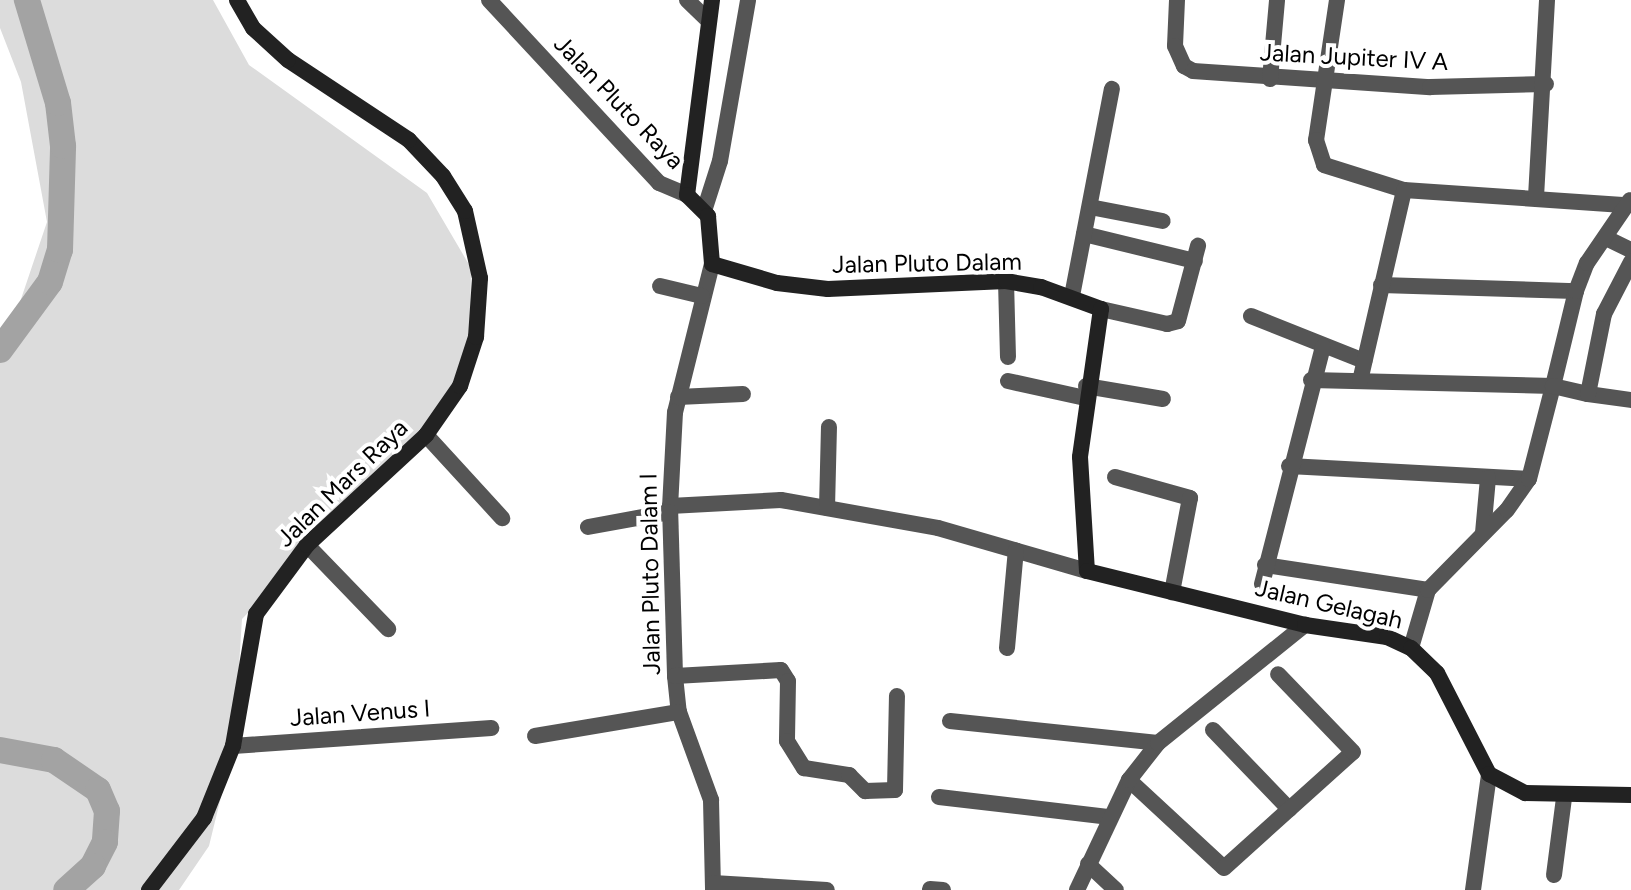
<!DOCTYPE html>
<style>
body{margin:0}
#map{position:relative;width:1631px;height:890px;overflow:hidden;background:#fff;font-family:Figtree,sans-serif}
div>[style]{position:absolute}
.green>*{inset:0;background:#dcdcdc}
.river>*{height:26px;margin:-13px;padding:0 13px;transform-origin:13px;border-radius:13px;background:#a3a3a3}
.street>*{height:16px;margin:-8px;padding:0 8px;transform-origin:8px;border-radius:8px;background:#555}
.secondary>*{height:16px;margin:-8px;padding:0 8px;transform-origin:8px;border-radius:8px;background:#222}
span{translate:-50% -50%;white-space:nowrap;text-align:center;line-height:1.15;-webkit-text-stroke:8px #fff;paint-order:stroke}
.street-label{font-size:24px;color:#000}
</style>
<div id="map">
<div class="green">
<i style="clip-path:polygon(0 0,213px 0,249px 65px,427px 193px,471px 268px,470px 342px,438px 417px,242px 619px,234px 744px,209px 846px,179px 890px,0 890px,0 335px,19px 305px,47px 222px,21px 82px,0 28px)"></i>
</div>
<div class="river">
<i style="left:0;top:350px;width:84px;rotate:-53.7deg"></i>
<i style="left:50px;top:282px;width:34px;rotate:-73deg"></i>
<i style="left:60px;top:250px;width:104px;rotate:-88.3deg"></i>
<i style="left:63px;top:146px;width:43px;rotate:-96.6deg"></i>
<i style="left:58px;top:103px;width:108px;rotate:-106.8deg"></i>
<i style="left:0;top:750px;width:55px;rotate:10.5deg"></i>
<i style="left:54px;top:760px;width:53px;rotate:34.3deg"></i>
<i style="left:98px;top:790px;width:23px;rotate:67deg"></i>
<i style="left:107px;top:811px;width:31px;rotate:94deg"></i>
<i style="left:105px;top:842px;width:27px;rotate:117deg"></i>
<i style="left:93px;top:866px;width:36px;rotate:138deg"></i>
</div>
<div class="street">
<i style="left:489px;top:0;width:250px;rotate:47.1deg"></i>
<i style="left:659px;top:183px;width:30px;rotate:23deg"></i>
<i style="left:687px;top:0;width:28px;rotate:44deg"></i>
<i style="left:1177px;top:0;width:46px;rotate:92.5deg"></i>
<i style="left:1175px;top:46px;width:22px;rotate:66deg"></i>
<i style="left:1184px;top:66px;width:10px;rotate:29deg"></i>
<i style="left:1193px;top:71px;width:238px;rotate:3.9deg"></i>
<i style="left:1430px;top:87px;width:116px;rotate:-1.5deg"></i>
<i style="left:1337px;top:0;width:142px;rotate:98.5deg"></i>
<i style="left:1316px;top:140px;width:26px;rotate:72deg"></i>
<i style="left:1324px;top:165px;width:84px;rotate:17.4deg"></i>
<i style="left:1404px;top:190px;width:223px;rotate:3.9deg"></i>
<i style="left:1270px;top:79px;width:79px;rotate:-84.9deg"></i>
<i style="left:1536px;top:197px;width:197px;rotate:-86.8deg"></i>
<i style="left:1090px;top:207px;width:74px;rotate:10.9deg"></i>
<i style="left:704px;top:211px;width:52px;rotate:-72.3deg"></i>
<i style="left:720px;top:161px;width:163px;rotate:-80.1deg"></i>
<i style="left:1084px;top:234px;width:114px;rotate:13.7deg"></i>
<i style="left:1606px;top:238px;width:28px;rotate:26deg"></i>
<i style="left:712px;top:264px;width:153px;rotate:104deg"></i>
<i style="left:675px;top:412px;width:94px;rotate:93deg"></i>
<i style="left:670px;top:506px;width:170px;rotate:88.3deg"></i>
<i style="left:675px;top:676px;width:36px;rotate:84deg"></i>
<i style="left:679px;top:712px;width:94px;rotate:70deg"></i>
<i style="left:711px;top:800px;width:90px;rotate:88.7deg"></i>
<i style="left:1006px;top:281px;width:76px;rotate:88.5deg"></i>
<i style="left:1381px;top:285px;width:195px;rotate:1.8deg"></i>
<i style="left:660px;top:286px;width:43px;rotate:13.4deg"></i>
<i style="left:1072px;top:296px;width:211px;rotate:-79.1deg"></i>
<i style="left:1101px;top:309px;width:68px;rotate:12.8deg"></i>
<i style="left:1167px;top:324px;width:11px;rotate:-15deg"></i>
<i style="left:1178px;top:321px;width:78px;rotate:-75.1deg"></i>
<i style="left:1251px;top:316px;width:122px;rotate:21.7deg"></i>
<i style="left:1311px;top:380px;width:242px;rotate:1.4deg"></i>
<i style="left:1553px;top:386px;width:98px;rotate:-76.4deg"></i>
<i style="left:1576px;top:291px;width:30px;rotate:-69deg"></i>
<i style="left:1587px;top:263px;width:76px;rotate:-55.7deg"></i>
<i style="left:1008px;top:381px;width:79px;rotate:12.4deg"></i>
<i style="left:1360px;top:381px;width:196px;rotate:-77deg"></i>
<i style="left:1086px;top:386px;width:78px;rotate:9.6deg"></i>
<i style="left:1588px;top:394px;width:43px;rotate:7.9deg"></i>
<i style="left:678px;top:397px;width:65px;rotate:-2.6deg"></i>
<i style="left:426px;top:435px;width:113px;rotate:47.5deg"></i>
<i style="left:1289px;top:466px;width:240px;rotate:3.1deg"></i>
<i style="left:1115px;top:477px;width:78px;rotate:15.6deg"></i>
<i style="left:1190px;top:498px;width:96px;rotate:100.8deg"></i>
<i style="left:670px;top:506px;width:111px;rotate:-3.1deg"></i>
<i style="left:781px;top:500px;width:159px;rotate:10.1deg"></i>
<i style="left:938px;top:528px;width:155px;rotate:16.1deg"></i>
<i style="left:827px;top:508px;width:81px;rotate:-88.6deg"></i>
<i style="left:588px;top:527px;width:83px;rotate:-10.4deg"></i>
<i style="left:1483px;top:533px;width:55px;rotate:-84.8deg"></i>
<i style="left:307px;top:545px;width:117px;rotate:46deg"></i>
<i style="left:1265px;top:565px;width:165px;rotate:8.7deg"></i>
<i style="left:1262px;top:584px;width:245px;rotate:-75.6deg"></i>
<i style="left:1007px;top:648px;width:98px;rotate:-84.8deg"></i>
<i style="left:1411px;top:648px;width:60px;rotate:-73.7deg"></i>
<i style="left:1428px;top:590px;width:112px;rotate:-45.4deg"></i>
<i style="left:1507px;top:510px;width:38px;rotate:-55deg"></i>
<i style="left:1529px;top:479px;width:96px;rotate:-75.5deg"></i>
<i style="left:1553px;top:386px;width:36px;rotate:13deg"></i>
<i style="left:1588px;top:394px;width:82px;rotate:-78.7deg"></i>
<i style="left:1604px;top:314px;width:59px;rotate:-62.6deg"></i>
<i style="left:675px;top:676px;width:106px;rotate:-3.2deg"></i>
<i style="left:781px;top:670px;width:13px;rotate:58deg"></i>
<i style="left:788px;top:681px;width:60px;rotate:91deg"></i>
<i style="left:787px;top:741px;width:32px;rotate:58deg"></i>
<i style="left:804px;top:768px;width:46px;rotate:8.8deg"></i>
<i style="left:849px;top:775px;width:23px;rotate:45deg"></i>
<i style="left:865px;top:791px;width:30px;rotate:-2deg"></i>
<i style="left:895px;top:790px;width:94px;rotate:-88.8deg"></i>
<i style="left:950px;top:721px;width:209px;rotate:6deg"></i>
<i style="left:1213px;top:730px;width:110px;rotate:46.1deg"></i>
<i style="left:535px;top:736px;width:146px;rotate:-9.5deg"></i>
<i style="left:233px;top:746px;width:259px;rotate:-4deg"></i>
<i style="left:1129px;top:780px;width:129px;rotate:42.8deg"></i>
<i style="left:1224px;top:868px;width:173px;rotate:-42deg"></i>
<i style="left:1353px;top:752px;width:108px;rotate:-133.9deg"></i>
<i style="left:939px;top:797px;width:170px;rotate:6.7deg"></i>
<i style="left:1088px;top:864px;width:38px;rotate:43deg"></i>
<i style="left:1554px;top:875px;width:78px;rotate:-82.6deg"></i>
<i style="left:713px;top:883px;width:114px;rotate:3.5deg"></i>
<i style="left:930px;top:889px;width:13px;rotate:4deg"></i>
<i style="left:1077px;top:890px;width:122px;rotate:-64.7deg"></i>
<i style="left:1129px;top:780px;width:47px;rotate:-51.9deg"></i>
<i style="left:1158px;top:743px;width:189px;rotate:-38.8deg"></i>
<i style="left:1473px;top:890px;width:117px;rotate:-82.1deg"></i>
</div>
<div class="secondary">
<i style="left:712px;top:0;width:197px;rotate:97.3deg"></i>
<i style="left:687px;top:195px;width:30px;rotate:45deg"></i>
<i style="left:708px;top:216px;width:48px;rotate:85.2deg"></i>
<i style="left:712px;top:264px;width:68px;rotate:16.3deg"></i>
<i style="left:777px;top:283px;width:51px;rotate:6.7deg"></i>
<i style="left:828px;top:289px;width:178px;rotate:-2.6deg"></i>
<i style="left:1006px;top:281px;width:36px;rotate:10deg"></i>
<i style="left:1041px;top:287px;width:64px;rotate:20.1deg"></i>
<i style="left:1101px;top:309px;width:149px;rotate:98.1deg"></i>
<i style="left:1080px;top:457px;width:114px;rotate:86.5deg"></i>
<i style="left:1087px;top:571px;width:225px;rotate:13.9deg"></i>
<i style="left:1305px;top:625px;width:83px;rotate:8.3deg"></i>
<i style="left:1387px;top:637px;width:26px;rotate:25deg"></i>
<i style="left:1411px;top:648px;width:36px;rotate:44deg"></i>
<i style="left:1437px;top:673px;width:114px;rotate:62.8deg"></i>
<i style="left:1489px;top:774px;width:41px;rotate:27.8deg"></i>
<i style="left:1525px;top:793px;width:106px;rotate:1.1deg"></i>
<i style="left:149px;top:890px;width:91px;rotate:-52.6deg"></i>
<i style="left:204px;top:818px;width:78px;rotate:-68.1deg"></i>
<i style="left:233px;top:746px;width:134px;rotate:-80.1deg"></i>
<i style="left:256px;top:614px;width:86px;rotate:-53.5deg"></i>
<i style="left:307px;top:545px;width:162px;rotate:-42.7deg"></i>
<i style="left:426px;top:435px;width:60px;rotate:-55.2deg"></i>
<i style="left:460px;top:386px;width:52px;rotate:-71.9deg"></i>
<i style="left:476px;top:337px;width:59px;rotate:-86.1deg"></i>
<i style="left:480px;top:278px;width:69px;rotate:-102.6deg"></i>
<i style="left:465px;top:211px;width:41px;rotate:-122.2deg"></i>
<i style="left:443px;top:176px;width:50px;rotate:-133.4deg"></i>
<i style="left:409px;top:140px;width:145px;rotate:-146.5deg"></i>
<i style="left:288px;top:60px;width:47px;rotate:-137.6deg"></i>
<i style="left:253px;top:28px;width:32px;rotate:-120deg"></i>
</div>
<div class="street-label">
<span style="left:1354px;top:57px;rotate:3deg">Jalan Jupiter IV A</span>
<span style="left:619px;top:102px;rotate:46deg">Jalan Pluto Raya</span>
<span style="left:927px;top:263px;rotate:-1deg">Jalan Pluto Dalam</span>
<span style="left:342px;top:483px;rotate:-44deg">Jalan Mars Raya</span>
<span style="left:650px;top:574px;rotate:-91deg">Jalan Pluto Dalam I</span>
<span style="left:1329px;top:604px;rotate:13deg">Jalan Gelagah</span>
<span style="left:360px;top:713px;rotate:-4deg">Jalan Venus I</span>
</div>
</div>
